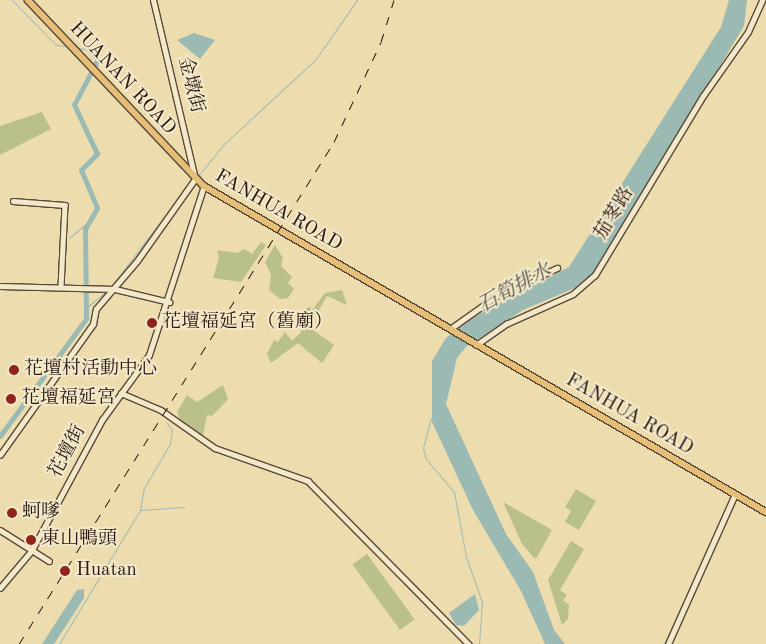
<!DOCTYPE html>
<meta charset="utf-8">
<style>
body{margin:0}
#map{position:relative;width:766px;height:644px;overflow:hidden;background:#edddae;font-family:"Old Standard TT","Noto Serif TC",serif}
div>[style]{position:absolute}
.green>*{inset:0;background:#b9c089;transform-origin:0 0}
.water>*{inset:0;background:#9cbab4}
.stream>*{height:1px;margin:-0.5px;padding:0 0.5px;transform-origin:0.5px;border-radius:0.5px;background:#9cbab4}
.canal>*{height:4.5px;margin:-2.25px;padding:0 2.25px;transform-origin:2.25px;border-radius:2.25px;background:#9cbab4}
.roads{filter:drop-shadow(1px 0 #5a4938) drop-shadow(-1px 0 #5a4938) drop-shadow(0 1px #5a4938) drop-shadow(0 -1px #5a4938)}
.minor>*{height:4.5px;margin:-2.25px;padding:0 2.25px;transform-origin:2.25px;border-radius:2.25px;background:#f3e9ca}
.major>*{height:5.5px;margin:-2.75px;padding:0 2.75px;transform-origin:2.75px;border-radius:2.75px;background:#e6be77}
.rail>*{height:1px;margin-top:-0.5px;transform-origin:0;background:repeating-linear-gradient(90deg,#291811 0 9px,transparent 0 18px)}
.dots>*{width:14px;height:14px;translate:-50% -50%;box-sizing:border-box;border:2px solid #f3e9ca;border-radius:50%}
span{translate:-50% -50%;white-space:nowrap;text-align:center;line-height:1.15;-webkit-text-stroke:4px #f3e9ca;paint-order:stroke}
.street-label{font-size:19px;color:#291811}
.poi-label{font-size:19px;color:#291811}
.left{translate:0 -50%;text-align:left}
.water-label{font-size:20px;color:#51514a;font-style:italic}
</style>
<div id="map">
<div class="green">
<i style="clip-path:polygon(42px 112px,51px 129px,0 155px,0 126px)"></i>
<i style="clip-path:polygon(261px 242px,266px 245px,241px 282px,213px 278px,219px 258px,217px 250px,238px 253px,244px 249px,252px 254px)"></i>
<i style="clip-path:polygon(275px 245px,283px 258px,281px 266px,292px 277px,288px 283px,294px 289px,288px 298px,280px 299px,269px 290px,271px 275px,265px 262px)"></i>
<i style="clip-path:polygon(342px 290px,347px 305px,327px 296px,309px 327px,334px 345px,322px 363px,298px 343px,271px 363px,267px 354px,274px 340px,278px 342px,285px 332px,292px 341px,301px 332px,299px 317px,308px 307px,313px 309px,325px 293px)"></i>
<i style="clip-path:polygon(223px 385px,228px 399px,212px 416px,207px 415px,203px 436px,181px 422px,177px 412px,187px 395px,197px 402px)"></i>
<i style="clip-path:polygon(576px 489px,596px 501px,579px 530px,565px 522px,571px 511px,565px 507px)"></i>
<i style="clip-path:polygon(503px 502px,552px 530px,537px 557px,534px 558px,522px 544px)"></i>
<i style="clip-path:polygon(571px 541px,584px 549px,560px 590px,567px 595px,563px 600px,569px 605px,568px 619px,562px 625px,548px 580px)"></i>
<i style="left:367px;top:554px;width:81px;height:18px;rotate:54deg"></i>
</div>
<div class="water">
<i style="clip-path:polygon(729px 0,747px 0,744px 26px,589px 282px,523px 310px,466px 347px,457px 358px,446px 404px,506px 534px,533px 572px,554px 630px,565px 644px,545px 644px,521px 591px,473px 510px,432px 422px,432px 361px,446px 338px,470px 319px,569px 267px,721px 27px)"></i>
<i style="clip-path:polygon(194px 33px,215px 40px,200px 59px,177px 40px)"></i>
<i style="clip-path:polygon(84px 589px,84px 598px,54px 644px,42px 644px,77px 590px)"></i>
<i style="clip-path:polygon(475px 594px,479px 610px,464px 626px,456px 625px,449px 613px)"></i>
</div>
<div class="stream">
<i style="left:12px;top:0;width:63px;rotate:45.6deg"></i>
<i style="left:56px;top:45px;width:11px;rotate:5deg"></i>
<i style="left:76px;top:47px;width:11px;rotate:15deg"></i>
<i style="left:87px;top:50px;width:15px;rotate:48deg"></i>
<i style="left:197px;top:177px;width:43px;rotate:-50.7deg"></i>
<i style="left:224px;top:144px;width:125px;rotate:-42.7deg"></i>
<i style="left:316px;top:59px;width:72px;rotate:-55.2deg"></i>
<i style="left:69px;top:238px;width:23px;rotate:-40deg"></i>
<i style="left:110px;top:288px;width:136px;rotate:-52.8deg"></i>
<i style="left:87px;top:307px;width:26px;rotate:-39deg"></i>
<i style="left:431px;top:418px;width:31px;rotate:105deg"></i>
<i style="left:423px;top:448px;width:11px;rotate:75deg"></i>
<i style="left:426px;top:459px;width:43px;rotate:49.7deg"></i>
<i style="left:454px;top:492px;width:66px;rotate:79.5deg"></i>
<i style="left:466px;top:557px;width:48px;rotate:70.4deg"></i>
<i style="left:482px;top:602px;width:42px;rotate:94.1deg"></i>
<i style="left:140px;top:510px;width:22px;rotate:-80deg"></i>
<i style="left:144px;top:488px;width:51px;rotate:-59.4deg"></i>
<i style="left:170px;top:444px;width:14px;rotate:-82deg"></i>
<i style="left:172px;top:430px;width:9px;rotate:-126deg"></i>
<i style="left:59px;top:644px;width:157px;rotate:-58.8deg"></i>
<i style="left:140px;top:510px;width:44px;rotate:-3.9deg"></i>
<i style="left:664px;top:644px;width:151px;rotate:-65.3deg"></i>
</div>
<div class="canal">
<i style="left:0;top:436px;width:145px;rotate:-53.7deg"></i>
<i style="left:86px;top:319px;width:90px;rotate:-90.6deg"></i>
<i style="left:85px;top:229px;width:24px;rotate:-60deg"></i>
<i style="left:97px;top:208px;width:41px;rotate:-112.8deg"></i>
<i style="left:81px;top:170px;width:23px;rotate:-45deg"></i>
<i style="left:97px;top:154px;width:54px;rotate:-115.1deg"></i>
<i style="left:74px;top:105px;width:50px;rotate:-62.4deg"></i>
</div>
<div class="roads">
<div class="minor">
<i style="left:13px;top:201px;width:52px;rotate:4.4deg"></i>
<i style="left:65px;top:205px;width:82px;rotate:92.8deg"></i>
<i style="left:0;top:286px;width:115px;rotate:1.5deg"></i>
<i style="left:115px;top:289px;width:56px;rotate:13.5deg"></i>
<i style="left:450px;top:329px;width:59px;rotate:-35.3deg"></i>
<i style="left:498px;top:295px;width:65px;rotate:-24.6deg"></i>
<i style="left:476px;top:345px;width:37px;rotate:-35deg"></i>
<i style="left:506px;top:324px;width:73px;rotate:-24.1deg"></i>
<i style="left:573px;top:294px;width:29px;rotate:-41deg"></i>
<i style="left:595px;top:275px;width:209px;rotate:-58.9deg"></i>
<i style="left:703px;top:96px;width:78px;rotate:-54.9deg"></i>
<i style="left:748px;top:32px;width:35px;rotate:-66deg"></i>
<i style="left:121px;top:393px;width:43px;rotate:23deg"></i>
<i style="left:161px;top:410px;width:66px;rotate:35.1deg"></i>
<i style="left:215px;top:448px;width:99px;rotate:19.5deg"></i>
<i style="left:308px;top:481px;width:229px;rotate:45.4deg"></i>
<i style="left:0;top:455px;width:161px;rotate:-54.6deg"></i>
<i style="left:93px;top:324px;width:15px;rotate:-79deg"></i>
<i style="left:96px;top:309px;width:63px;rotate:-49.5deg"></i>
<i style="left:137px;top:261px;width:100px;rotate:-54.7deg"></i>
<i style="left:195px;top:179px;width:184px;rotate:-103.2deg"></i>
<i style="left:0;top:530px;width:58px;rotate:32.3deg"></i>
<i style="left:0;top:588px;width:50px;rotate:-49.9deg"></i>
<i style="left:32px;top:550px;width:148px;rotate:-61.7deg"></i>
<i style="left:102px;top:420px;width:80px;rotate:-54.1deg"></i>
<i style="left:149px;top:355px;width:178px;rotate:-72deg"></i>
<i style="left:668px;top:644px;width:164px;rotate:-65.9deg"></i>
</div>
<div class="major">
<i style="left:28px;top:0;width:256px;rotate:46.6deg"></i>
<i style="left:204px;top:186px;width:650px;rotate:30.12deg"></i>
</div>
</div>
<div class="rail">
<i style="left:19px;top:644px;width:593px;rotate:-57.89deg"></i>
<i style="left:334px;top:142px;width:110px;rotate:-64.8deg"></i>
<i style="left:381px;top:42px;width:44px;rotate:-72.8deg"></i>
</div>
<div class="dots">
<i style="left:152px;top:323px;background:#8f2418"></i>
<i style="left:14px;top:370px;background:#8f2418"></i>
<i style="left:11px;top:399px;background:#8f2418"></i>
<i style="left:12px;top:513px;background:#8f2418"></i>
<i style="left:31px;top:540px;background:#8f2418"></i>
<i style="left:65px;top:571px;background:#8f2418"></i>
</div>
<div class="street-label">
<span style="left:122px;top:79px;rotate:47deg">HUANAN ROAD</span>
<span style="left:190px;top:85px;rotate:76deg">金墩街</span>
<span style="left:278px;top:211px;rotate:30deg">FANHUA ROAD</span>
<span style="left:615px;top:214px;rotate:-59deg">茄苳路</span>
<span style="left:629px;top:415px;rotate:30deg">FANHUA ROAD</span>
<span style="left:68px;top:452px;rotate:-62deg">花壇街</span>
</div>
<div class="poi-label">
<span class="left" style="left:162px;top:323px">花壇福延宮（舊廟）</span>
<span class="left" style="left:24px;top:370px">花壇村活動中心</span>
<span class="left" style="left:21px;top:399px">花壇福延宮</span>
<span class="left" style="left:22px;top:513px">蚵嗲</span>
<span class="left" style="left:41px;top:540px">東山鴨頭</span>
<span class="left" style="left:76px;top:571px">Huatan</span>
</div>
<div class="water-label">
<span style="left:515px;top:289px;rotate:-29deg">石筍排水</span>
</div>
</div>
